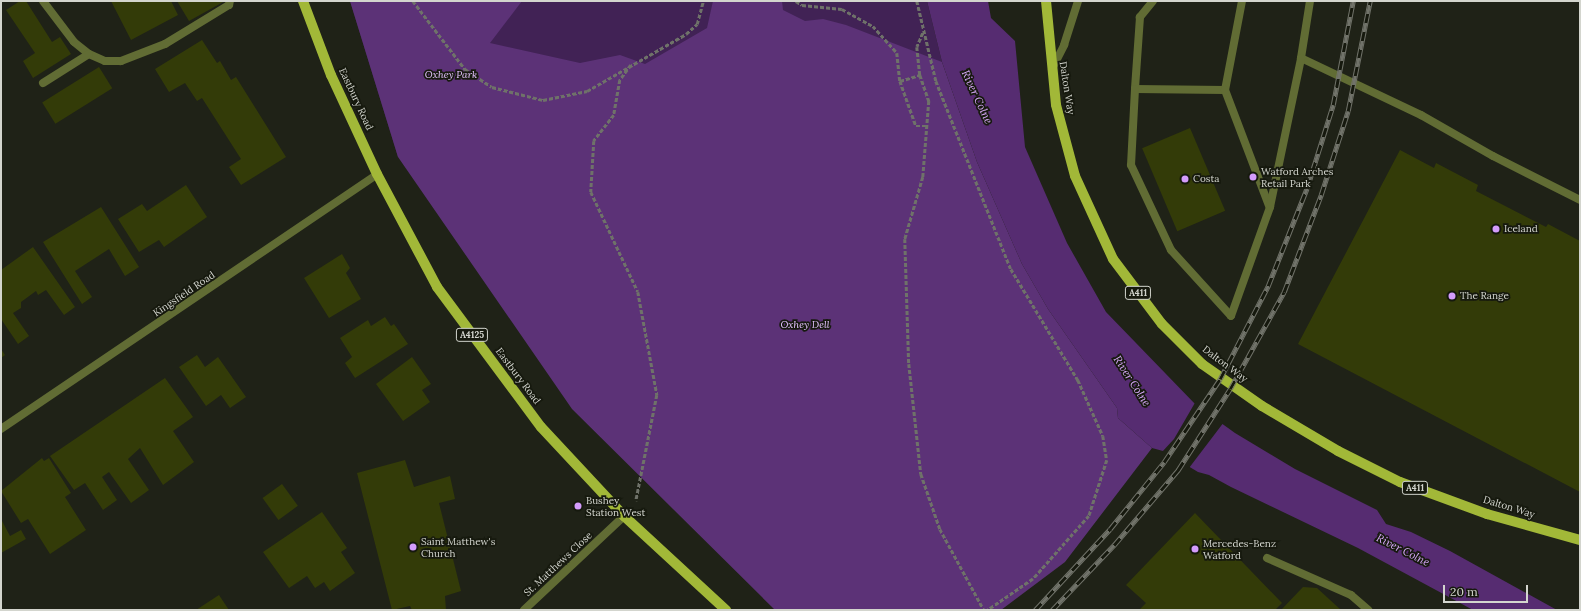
<!DOCTYPE html>
<style>
body{margin:0}
#map{position:relative;width:1581px;height:611px;overflow:hidden;background:#1f2217;font-family:Lora,serif}
div>[style]{position:absolute}
.green>*{inset:0;background:#412255}
.forest>*{inset:0;background:#5c3277}
.water>*{inset:0;background:#562c71}
.pier>*{inset:0;background:#1f2217}
.building>*{inset:0;background:#333b08;transform-origin:0 0}
.path>*{height:2.5px;margin-top:-1.25px;transform-origin:0;background:repeating-linear-gradient(90deg,#6f7269 0 4px,transparent 0 6px)}
.service>*{height:8px;margin:-4px;padding:0 4px;transform-origin:4px;border-radius:4px;background:#616c34}
.minor>*{height:8px;margin:-4px;padding:0 4px;transform-origin:4px;border-radius:4px;background:#616c34}
.primary>*{height:10px;margin:-5px;padding:0 5px;transform-origin:5px;border-radius:5px;background:#a2b838}
.rail>*{height:4.5px;margin-top:-2.25px;transform-origin:0;background:repeating-linear-gradient(90deg,#16190e 0 9px,#71736a 0 18px);box-sizing:border-box;border-block:1px solid #71736a}
.dots>*{width:11px;height:11px;translate:-50% -50%;box-sizing:border-box;border:2px solid #16190e;border-radius:50%}
span{translate:-50% -50%;white-space:nowrap;text-align:center;line-height:1.15;-webkit-text-stroke:3.5px #16190e;paint-order:stroke}
.shield-label span{padding:1px 3px;background:#16190e;border:1px solid;border-radius:3px;-webkit-text-stroke-width:0}
.shield-label{font-size:9px;color:#d3d5ce;font-weight:700}
.park-label{font-size:10px;color:#e2c0fd;font-style:italic}
.street-label{font-size:10px;color:#d3d5ce}
.poi-label{font-size:10px;color:#d3d5ce}
.left{translate:0 -50%;text-align:left}
.water-label{font-size:11px;color:#d6a8f8;font-style:italic}
.frame{position:absolute;inset:0;border:2px solid #d3d5ce;pointer-events:none}
.scale{position:absolute;left:1443px;top:585px;width:85px;height:18px;box-sizing:border-box;border:2px solid #d3d5ce;border-top:0;padding-left:5px;font-size:12px;line-height:14px;white-space:nowrap;color:#d3d5ce;-webkit-text-stroke:3px #16190e;paint-order:stroke}
</style>
<div id="map">
<div class="green">
<i style="clip-path:polygon(350px 1px,927px 1px,942px 62px,906px 82px,398px 157px)"></i>
</div>
<div class="forest">
<i style="clip-path:polygon(350px 1px,522px 1px,490px 43px,580px 63px,620px 55px,645px 64px,707px 28px,713px 1px,782px 1px,783px 10px,805px 21px,823px 19px,846px 25px,942px 62px,977px 162px,1022px 264px,1048px 309px,1117px 408px,1118px 418px,1152px 448px,1065px 562px,1001px 610px,775px 610px,572px 409px,398px 157px)"></i>
</div>
<div class="water">
<i style="clip-path:polygon(927px 1px,988px 1px,991px 18px,1015px 41px,1025px 147px,1067px 243px,1106px 312px,1196px 405px,1235px 433px,1295px 469px,1377px 510px,1386px 524px,1411px 532px,1450px 551px,1557px 610px,1473px 610px,1358px 548px,1231px 487px,1209px 475px,1198px 472px,1163px 451px,1152px 448px,1118px 418px,1117px 408px,1048px 309px,1022px 264px,977px 162px,942px 62px)"></i>
</div>
<div class="pier">
<i style="clip-path:polygon(1196px 401px,1224px 422px,1189px 468px,1162px 452px,1174px 439px)"></i>
</div>
<div class="building">
<i style="clip-path:polygon(20px 1px,26px 1px,52px 42px,60px 37px,71px 54px,33px 78px,23px 61px,35px 53px,6px 10px)"></i>
<i style="clip-path:polygon(111px 1px,171px 1px,178px 15px,131px 40px)"></i>
<i style="clip-path:polygon(177px 1px,225px 1px,189px 21px)"></i>
<i style="clip-path:polygon(202px 40px,217px 63px,220px 61px,231px 80px,236px 77px,286px 157px,241px 185px,229px 167px,241px 159px,202px 98px,197px 101px,185px 83px,169px 92px,155px 69px)"></i>
<i style="left:99px;top:67px;width:25px;height:67px;rotate:58deg"></i>
<i style="left:1190px;top:128px;width:90px;height:52px;rotate:67deg"></i>
<i style="clip-path:polygon(1400px 150px,1434px 168px,1436px 163px,1478px 185px,1476px 191px,1546px 227px,1548px 224px,1580px 241px,1580px 492px,1298px 344px)"></i>
<i style="clip-path:polygon(186px 185px,207px 217px,164px 247px,159px 240px,139px 252px,118px 219px,142px 204px,147px 211px)"></i>
<i style="clip-path:polygon(101px 207px,139px 267px,125px 276px,109px 249px,75px 271px,92px 297px,82px 304px,43px 242px)"></i>
<i style="clip-path:polygon(33px 247px,75px 307px,64px 315px,46px 290px,38px 295px,36px 291px,21px 302px,21px 308px,13px 313px,29px 336px,18px 344px,1px 319px,1px 270px)"></i>
<i style="clip-path:polygon(342px 254px,350px 268px,346px 273px,361px 299px,329px 318px,304px 278px)"></i>
<i style="clip-path:polygon(385px 317px,391px 326px,394px 324px,408px 344px,355px 378px,345px 363px,352px 357px,340px 338px,368px 320px,371px 326px)"></i>
<i style="clip-path:polygon(1px 349px,5px 355px,1px 358px)"></i>
<i style="clip-path:polygon(197px 355px,205px 367px,218px 357px,246px 397px,230px 408px,221px 395px,206px 406px,179px 367px)"></i>
<i style="clip-path:polygon(412px 357px,431px 384px,422px 390px,430px 402px,403px 421px,376px 384px)"></i>
<i style="clip-path:polygon(165px 378px,193px 417px,173px 431px,194px 462px,163px 485px,140px 448px,128px 459px,149px 490px,131px 503px,109px 472px,102px 477px,117px 500px,103px 510px,85px 483px,74px 490px,50px 456px)"></i>
<i style="clip-path:polygon(42px 458px,44px 461px,49px 458px,71px 493px,65px 497px,86px 530px,50px 554px,28px 519px,21px 523px,1px 491px)"></i>
<i style="clip-path:polygon(405px 460px,414px 487px,450px 476px,455px 499px,439px 503px,461px 591px,445px 596px,446px 610px,412px 610px,410px 606px,392px 610px,357px 473px)"></i>
<i style="left:282px;top:484px;width:27px;height:24px;rotate:54deg"></i>
<i style="clip-path:polygon(322px 512px,347px 548px,341px 552px,355px 573px,330px 591px,324px 582px,315px 588px,307px 576px,289px 588px,263px 552px)"></i>
<i style="clip-path:polygon(1195px 513px,1282px 603px,1275px 610px,1139px 610px,1146px 603px,1126px 585px)"></i>
<i style="clip-path:polygon(1px 519px,10px 536px,21px 530px,26px 539px,1px 553px)"></i>
<i style="clip-path:polygon(1303px 587px,1317px 588px,1341px 610px,1281px 610px)"></i>
<i style="clip-path:polygon(219px 595px,229px 610px,196px 610px)"></i>
</div>
<div class="path">
<i style="left:413px;top:1px;width:86px;rotate:52.6deg"></i>
<i style="left:465px;top:69px;width:32px;rotate:34deg"></i>
<i style="left:492px;top:87px;width:53px;rotate:14.3deg"></i>
<i style="left:543px;top:100px;width:45px;rotate:-11.6deg"></i>
<i style="left:587px;top:91px;width:114px;rotate:-29.9deg"></i>
<i style="left:686px;top:34px;width:15px;rotate:-42deg"></i>
<i style="left:697px;top:24px;width:24px;rotate:-75deg"></i>
<i style="left:796px;top:1px;width:7px;rotate:34deg"></i>
<i style="left:802px;top:5px;width:40px;rotate:5.7deg"></i>
<i style="left:842px;top:9px;width:35px;rotate:29deg"></i>
<i style="left:873px;top:26px;width:36px;rotate:48deg"></i>
<i style="left:897px;top:53px;width:28px;rotate:84deg"></i>
<i style="left:900px;top:81px;width:48px;rotate:70.4deg"></i>
<i style="left:916px;top:126px;width:11px"></i>
<i style="left:917px;top:1px;width:82px;rotate:76.6deg"></i>
<i style="left:936px;top:81px;width:202px;rotate:68.3deg"></i>
<i style="left:1011px;top:269px;width:130px;rotate:58.9deg"></i>
<i style="left:1078px;top:380px;width:61px;rotate:65.9deg"></i>
<i style="left:1103px;top:436px;width:24px;rotate:81deg"></i>
<i style="left:1107px;top:460px;width:59px;rotate:107.8deg"></i>
<i style="left:1089px;top:516px;width:84px;rotate:131.6deg"></i>
<i style="left:1033px;top:579px;width:55px;rotate:145.4deg"></i>
<i style="left:923px;top:33px;width:15px;rotate:113deg"></i>
<i style="left:917px;top:47px;width:28px;rotate:84deg"></i>
<i style="left:920px;top:75px;width:28px;rotate:71deg"></i>
<i style="left:929px;top:101px;width:76px;rotate:94.5deg"></i>
<i style="left:923px;top:177px;width:65px;rotate:106.2deg"></i>
<i style="left:905px;top:239px;width:125px;rotate:88.2deg"></i>
<i style="left:909px;top:364px;width:111px;rotate:83.8deg"></i>
<i style="left:921px;top:474px;width:58px;rotate:70.9deg"></i>
<i style="left:940px;top:529px;width:92px;rotate:61.5deg"></i>
<i style="left:631px;top:65px;width:19px;rotate:126deg"></i>
<i style="left:620px;top:80px;width:36px;rotate:100deg"></i>
<i style="left:614px;top:115px;width:33px;rotate:128deg"></i>
<i style="left:594px;top:141px;width:51px;rotate:93.4deg"></i>
<i style="left:591px;top:192px;width:110px;rotate:64.8deg"></i>
<i style="left:638px;top:292px;width:105px;rotate:79.5deg"></i>
<i style="left:657px;top:395px;width:108px;rotate:101.2deg"></i>
<i style="left:900px;top:81px;width:21px;rotate:-17deg"></i>
</div>
<div class="service">
<i style="left:43px;top:1px;width:51px;rotate:52.9deg"></i>
<i style="left:74px;top:42px;width:19px;rotate:39deg"></i>
<i style="left:89px;top:54px;width:17px;rotate:24deg"></i>
<i style="left:105px;top:61px;width:16px"></i>
<i style="left:121px;top:61px;width:47px;rotate:-21.1deg"></i>
<i style="left:165px;top:44px;width:75px;rotate:-31.4deg"></i>
<i style="left:229px;top:5px;width:4px;rotate:-76deg"></i>
<i style="left:1153px;top:1px;width:21px;rotate:129deg"></i>
<i style="left:1140px;top:17px;width:72px;rotate:94deg"></i>
<i style="left:1135px;top:89px;width:90px;rotate:0.6deg"></i>
<i style="left:1242px;top:1px;width:91px;rotate:100.8deg"></i>
<i style="left:1225px;top:90px;width:124px;rotate:69.2deg"></i>
<i style="left:1310px;top:1px;width:58px;rotate:99deg"></i>
<i style="left:1301px;top:58px;width:133px;rotate:25.4deg"></i>
<i style="left:1421px;top:115px;width:83px;rotate:29.7deg"></i>
<i style="left:1493px;top:156px;width:97px;rotate:26.8deg"></i>
<i style="left:1052px;top:69px;width:27px;rotate:-63deg"></i>
<i style="left:1064px;top:45px;width:46px;rotate:-72.3deg"></i>
<i style="left:43px;top:83px;width:54px;rotate:-32.2deg"></i>
<i style="left:1135px;top:89px;width:76px;rotate:93deg"></i>
<i style="left:1131px;top:165px;width:94px;rotate:64.8deg"></i>
<i style="left:1171px;top:250px;width:89px;rotate:47.7deg"></i>
<i style="left:1231px;top:316px;width:116px;rotate:-70.3deg"></i>
<i style="left:1270px;top:207px;width:152px;rotate:-78.2deg"></i>
<i style="left:1267px;top:558px;width:92px;rotate:23.8deg"></i>
<i style="left:1351px;top:595px;width:23px;rotate:41deg"></i>
</div>
<div class="minor">
<i style="left:1px;top:429px;width:454px;rotate:-34.1deg"></i>
<i style="left:524px;top:610px;width:137px;rotate:-43.2deg"></i>
</div>
<div class="primary">
<i style="left:303px;top:1px;width:79px;rotate:69.3deg"></i>
<i style="left:331px;top:75px;width:109px;rotate:65.1deg"></i>
<i style="left:377px;top:174px;width:128px;rotate:62deg"></i>
<i style="left:437px;top:287px;width:174px;rotate:53.4deg"></i>
<i style="left:541px;top:427px;width:122px;rotate:47deg"></i>
<i style="left:624px;top:516px;width:139px;rotate:42.7deg"></i>
<i style="left:1046px;top:1px;width:104px;rotate:84.5deg"></i>
<i style="left:1056px;top:105px;width:73px;rotate:75deg"></i>
<i style="left:1075px;top:176px;width:91px;rotate:65.4deg"></i>
<i style="left:1113px;top:259px;width:81px;rotate:53deg"></i>
<i style="left:1162px;top:324px;width:57px;rotate:45deg"></i>
<i style="left:1202px;top:364px;width:73px;rotate:35deg"></i>
<i style="left:1262px;top:406px;width:88px;rotate:30.6deg"></i>
<i style="left:1338px;top:451px;width:69px;rotate:26.6deg"></i>
<i style="left:1400px;top:482px;width:93px;rotate:20.2deg"></i>
<i style="left:1487px;top:514px;width:97px;rotate:15.6deg"></i>
</div>
<div class="rail">
<i style="left:1035px;top:610px;width:110px;rotate:-47.2deg"></i>
<i style="left:1110px;top:529px;width:86px;rotate:-51.1deg"></i>
<i style="left:1164px;top:462px;width:100px;rotate:-56deg"></i>
<i style="left:1220px;top:379px;width:105px;rotate:-62.7deg"></i>
<i style="left:1268px;top:286px;width:105px;rotate:-68.3deg"></i>
<i style="left:1307px;top:188px;width:87px;rotate:-72.6deg"></i>
<i style="left:1333px;top:105px;width:106px;rotate:-79.1deg"></i>
<i style="left:1052px;top:610px;width:90px;rotate:-46.4deg"></i>
<i style="left:1114px;top:545px;width:99px;rotate:-49.5deg"></i>
<i style="left:1178px;top:470px;width:96px;rotate:-57.3deg"></i>
<i style="left:1230px;top:389px;width:111px;rotate:-60.9deg"></i>
<i style="left:1284px;top:292px;width:104px;rotate:-69.1deg"></i>
<i style="left:1321px;top:195px;width:88px;rotate:-72.2deg"></i>
<i style="left:1348px;top:111px;width:112px;rotate:-78.7deg"></i>
</div>
<div class="dots">
<i style="left:1253px;top:177px;background:#d49cfc"></i>
<i style="left:1185px;top:179px;background:#d49cfc"></i>
<i style="left:1496px;top:229px;background:#d49cfc"></i>
<i style="left:1452px;top:296px;background:#d49cfc"></i>
<i style="left:578px;top:506px;background:#d49cfc"></i>
<i style="left:413px;top:547px;background:#d49cfc"></i>
<i style="left:1195px;top:549px;background:#d49cfc"></i>
</div>
<div class="shield-label">
<span style="left:1138px;top:293px">A411</span>
<span style="left:472px;top:335px">A4125</span>
<span style="left:1415px;top:488px">A411</span>
</div>
<div class="park-label">
<span style="left:451px;top:75px">Oxhey Park</span>
<span style="left:805px;top:325px">Oxhey Dell</span>
</div>
<div class="street-label">
<span style="left:1067px;top:88px;rotate:81deg">Dalton Way</span>
<span style="left:356px;top:99px;rotate:65deg">Eastbury Road</span>
<span style="left:184px;top:294px;rotate:-34deg">Kingsfield Road</span>
<span style="left:1225px;top:364px;rotate:37deg">Dalton Way</span>
<span style="left:518px;top:376px;rotate:53deg">Eastbury Road</span>
<span style="left:1509px;top:507px;rotate:17deg">Dalton Way</span>
<span style="left:558px;top:564px;rotate:-43deg">St. Matthews Close</span>
</div>
<div class="poi-label">
<span class="left" style="left:1261px;top:177px">Watford Arches<br>Retail Park</span>
<span class="left" style="left:1193px;top:179px">Costa</span>
<span class="left" style="left:1504px;top:229px">Iceland</span>
<span class="left" style="left:1460px;top:296px">The Range</span>
<span class="left" style="left:586px;top:506px">Bushey<br>Station West</span>
<span class="left" style="left:421px;top:547px">Saint Matthew's<br>Church</span>
<span class="left" style="left:1203px;top:549px">Mercedes-Benz<br>Watford</span>
</div>
<div class="water-label">
<span style="left:977px;top:97px;rotate:65deg">River Colne</span>
<span style="left:1132px;top:381px;rotate:57deg">River Colne</span>
<span style="left:1403px;top:550px;rotate:27deg">River Colne</span>
</div>
<div class="frame"></div>
<div class="scale">20 m</div>
</div>
